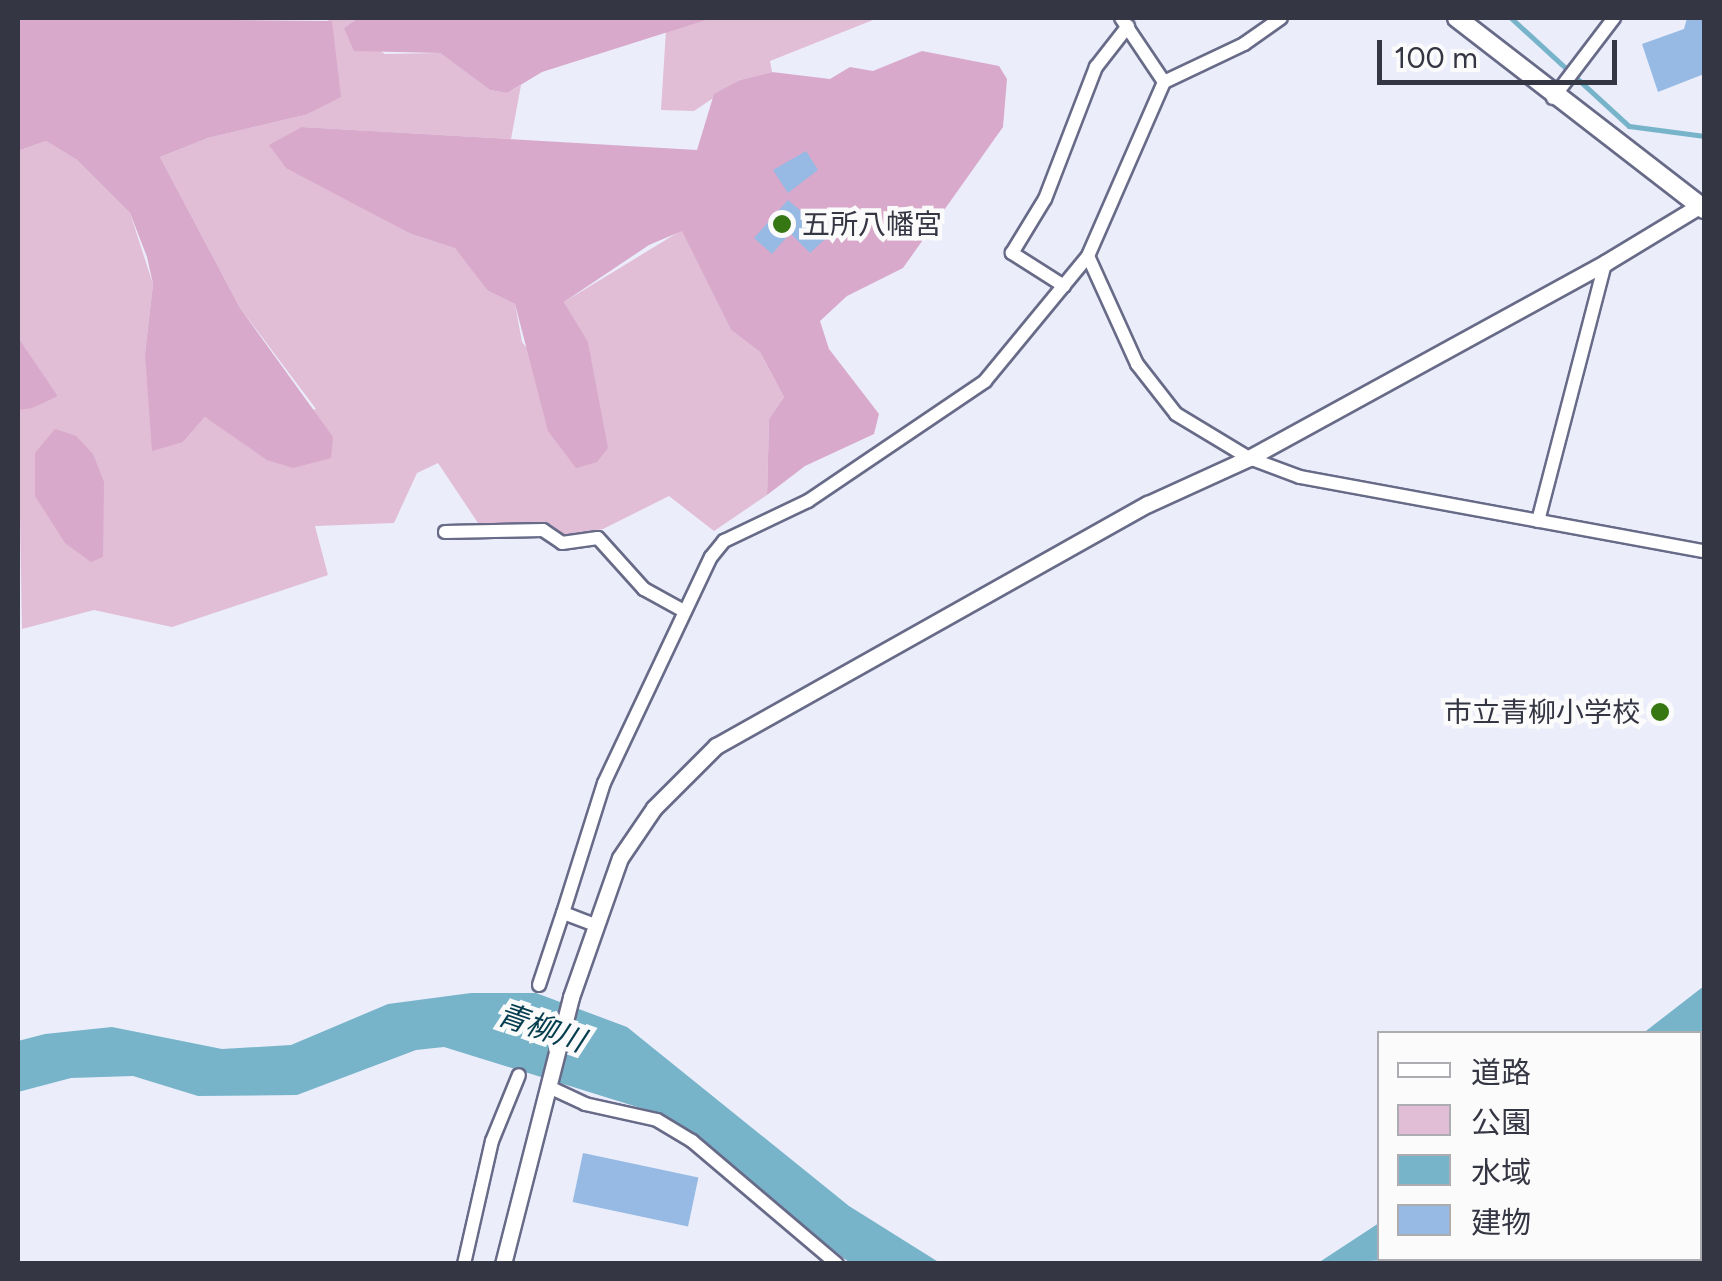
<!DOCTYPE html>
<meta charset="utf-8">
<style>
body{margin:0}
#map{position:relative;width:1722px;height:1281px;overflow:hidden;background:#ebedfb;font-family:Figtree,"Noto Sans JP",sans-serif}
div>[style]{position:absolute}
.green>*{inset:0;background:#e1bdd6}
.forest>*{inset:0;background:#d8a9ca}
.water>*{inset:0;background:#77b4ca}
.stream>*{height:5px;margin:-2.5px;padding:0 2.5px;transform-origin:2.5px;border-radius:2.5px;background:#77b4ca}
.building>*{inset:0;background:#96bae3;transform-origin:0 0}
.roads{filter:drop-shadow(2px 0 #686b88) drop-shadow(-2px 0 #686b88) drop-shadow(0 2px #686b88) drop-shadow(0 -2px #686b88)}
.minor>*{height:12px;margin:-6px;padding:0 6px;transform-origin:6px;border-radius:6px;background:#fff}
.tertiary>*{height:15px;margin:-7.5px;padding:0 7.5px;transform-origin:7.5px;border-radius:7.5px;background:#fff}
.secondary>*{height:18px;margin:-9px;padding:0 9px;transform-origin:9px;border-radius:9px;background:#fff}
.dots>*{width:28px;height:28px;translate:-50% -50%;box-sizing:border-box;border:5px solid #fbfbfb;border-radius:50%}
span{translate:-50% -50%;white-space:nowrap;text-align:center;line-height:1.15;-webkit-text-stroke:9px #fbfbfb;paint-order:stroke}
.poi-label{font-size:28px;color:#353643}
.left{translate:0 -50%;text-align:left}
.right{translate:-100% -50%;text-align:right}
.water-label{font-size:30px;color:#043d4d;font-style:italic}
.frame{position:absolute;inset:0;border:20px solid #353643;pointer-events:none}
.legend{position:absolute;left:1377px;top:1031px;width:325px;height:230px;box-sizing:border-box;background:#fbfbfb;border:2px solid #acacb1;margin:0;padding:12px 18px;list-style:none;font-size:30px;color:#353643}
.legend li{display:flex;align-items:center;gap:20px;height:50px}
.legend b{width:50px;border:2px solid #acacb1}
.scale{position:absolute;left:1377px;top:40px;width:240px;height:45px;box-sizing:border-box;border:5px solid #353643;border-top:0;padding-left:12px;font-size:30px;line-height:35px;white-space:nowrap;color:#353643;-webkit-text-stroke:8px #fbfbfb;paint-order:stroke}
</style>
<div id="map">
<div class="green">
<i style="clip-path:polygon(328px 18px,358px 18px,344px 28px,385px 54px,440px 53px,490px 90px,507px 93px,521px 85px,511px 139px,302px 127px,321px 185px,411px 234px,456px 248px,488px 291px,515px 304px,522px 342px,607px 448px,588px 343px,564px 302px,682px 230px,731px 330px,760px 352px,784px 397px,769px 419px,767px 495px,714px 531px,669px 496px,603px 529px,567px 536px,484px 532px,438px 463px,417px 473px,394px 523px,315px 526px,328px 575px,172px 627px,94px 610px,22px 629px,18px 410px,58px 396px,18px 337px,18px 151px,46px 141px,77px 160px,130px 213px,153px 284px,145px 353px,183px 442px,205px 417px,229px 430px,316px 409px,240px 308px,160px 157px,208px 138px,305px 115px,335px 69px)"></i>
<i style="clip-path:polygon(712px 18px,878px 18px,770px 61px,772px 72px,740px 80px,694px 111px,661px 110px,666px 30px)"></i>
</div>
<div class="forest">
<i style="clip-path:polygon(18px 18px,332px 21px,341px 97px,305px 115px,208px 138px,160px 157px,240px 308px,333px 437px,331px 458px,293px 468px,267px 460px,205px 417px,183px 442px,152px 451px,145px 353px,153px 284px,147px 257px,130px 213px,77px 160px,46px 141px,18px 151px)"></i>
<i style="clip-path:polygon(358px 18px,712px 18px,542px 72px,507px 93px,490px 90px,440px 53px,354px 51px,344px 28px)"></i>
<i style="clip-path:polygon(922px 51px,999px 66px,1007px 79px,1003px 127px,903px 268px,847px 296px,820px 321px,829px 349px,879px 414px,874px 434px,805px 466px,767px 495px,769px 419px,784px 397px,760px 352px,731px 330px,682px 231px,649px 245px,564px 302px,588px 342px,608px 448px,597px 462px,576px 468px,548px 431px,515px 304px,488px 291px,455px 248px,411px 234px,286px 168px,269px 145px,302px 127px,697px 150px,714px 94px,740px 80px,772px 72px,830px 79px,850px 67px,873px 71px)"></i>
<i style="clip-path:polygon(18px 337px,58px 396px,32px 408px,18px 410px)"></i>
<i style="clip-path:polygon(55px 429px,76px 436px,93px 454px,104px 482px,103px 557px,91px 562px,65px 543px,35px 496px,35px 453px)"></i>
</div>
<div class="water">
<i style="clip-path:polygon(1704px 986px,1704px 1053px,1700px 1057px,1700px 1034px,1642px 1034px)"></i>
<i style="clip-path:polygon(471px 993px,536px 993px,627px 1027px,849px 1206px,940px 1263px,850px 1263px,663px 1115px,444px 1047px,416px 1050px,297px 1095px,198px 1096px,133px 1076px,71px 1078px,18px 1092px,18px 1041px,45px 1034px,112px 1027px,222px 1049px,291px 1045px,388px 1004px)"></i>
<i style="clip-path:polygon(1379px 1223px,1380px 1258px,1419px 1259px,1318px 1263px)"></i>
</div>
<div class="stream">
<i style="left:1511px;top:18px;width:160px;rotate:42.5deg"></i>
<i style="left:1629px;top:126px;width:76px;rotate:7.6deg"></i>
</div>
<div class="building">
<i style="clip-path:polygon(1687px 18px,1704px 18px,1704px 74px,1658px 92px,1642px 44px,1684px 29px)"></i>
<i style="clip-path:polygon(806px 151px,818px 170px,788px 193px,773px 170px)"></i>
<i style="clip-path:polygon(788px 200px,815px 223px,826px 213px,838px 227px,810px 253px,790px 233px,772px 254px,754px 238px)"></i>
<i style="left:583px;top:1153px;width:118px;height:50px;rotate:12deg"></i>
</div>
<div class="roads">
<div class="minor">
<i style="left:1121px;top:18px;width:77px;rotate:56.1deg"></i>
<i style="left:1553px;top:98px;width:101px;rotate:-52.7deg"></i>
<i style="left:1088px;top:256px;width:119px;rotate:65.6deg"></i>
<i style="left:1137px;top:364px;width:63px;rotate:52deg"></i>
<i style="left:1176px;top:414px;width:85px;rotate:31.1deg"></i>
<i style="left:1249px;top:458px;width:54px;rotate:20.4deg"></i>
<i style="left:1300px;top:477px;width:411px;rotate:10.4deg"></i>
<i style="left:1064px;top:286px;width:62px;rotate:-147.6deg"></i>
<i style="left:1012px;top:253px;width:63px;rotate:-58.6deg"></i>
<i style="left:1045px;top:199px;width:142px;rotate:-68.9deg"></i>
<i style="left:1096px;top:67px;width:52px;rotate:-52deg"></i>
<i style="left:1538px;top:521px;width:267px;rotate:-75.4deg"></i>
<i style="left:445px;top:532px;width:98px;rotate:-1.2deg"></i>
<i style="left:543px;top:530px;width:23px;rotate:34deg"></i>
<i style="left:562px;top:543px;width:36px;rotate:-8deg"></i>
<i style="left:598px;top:538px;width:69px;rotate:48deg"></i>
<i style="left:644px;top:589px;width:43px;rotate:28.9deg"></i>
<i style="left:595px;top:925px;width:34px;rotate:-159deg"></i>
<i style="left:563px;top:913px;width:136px;rotate:-72.5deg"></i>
<i style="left:604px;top:783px;width:250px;rotate:-64.7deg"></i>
<i style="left:711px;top:557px;width:21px;rotate:-51deg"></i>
<i style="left:724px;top:541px;width:93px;rotate:-25.5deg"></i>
<i style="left:808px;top:501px;width:214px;rotate:-34.1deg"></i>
<i style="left:985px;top:381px;width:162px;rotate:-50.5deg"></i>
<i style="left:1088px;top:256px;width:190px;rotate:-66.4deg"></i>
<i style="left:1164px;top:82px;width:89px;rotate:-25.4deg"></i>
<i style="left:1244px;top:44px;width:45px;rotate:-35.1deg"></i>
<i style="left:539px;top:985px;width:76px;rotate:-71.6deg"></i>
<i style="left:1700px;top:1065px;width:6px;rotate:-45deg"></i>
<i style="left:549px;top:1087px;width:40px;rotate:25deg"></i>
<i style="left:585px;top:1104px;width:74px;rotate:12.5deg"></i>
<i style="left:657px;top:1120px;width:41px;rotate:31deg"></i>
<i style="left:692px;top:1141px;width:190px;rotate:40.3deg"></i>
<i style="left:1700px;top:1146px;width:4px"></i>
<i style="left:464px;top:1264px;width:126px;rotate:-77.2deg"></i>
<i style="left:492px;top:1141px;width:71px;rotate:-67.8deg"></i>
<i style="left:1426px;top:1264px;width:10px;rotate:-37deg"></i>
</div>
<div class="tertiary">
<i style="left:503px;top:1264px;width:276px;rotate:-75.7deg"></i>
<i style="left:571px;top:997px;width:147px;rotate:-70.6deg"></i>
<i style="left:620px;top:858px;width:60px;rotate:-55.8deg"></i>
<i style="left:654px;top:808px;width:88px;rotate:-45deg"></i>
<i style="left:716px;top:746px;width:495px;rotate:-29.3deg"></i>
<i style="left:1148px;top:504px;width:111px;rotate:-24.5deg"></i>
<i style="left:1249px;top:458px;width:406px;rotate:-28.7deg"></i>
<i style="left:1605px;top:263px;width:116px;rotate:-31.2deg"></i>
</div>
<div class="secondary">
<i style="left:1457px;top:18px;width:312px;rotate:37.7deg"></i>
</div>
</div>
<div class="dots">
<i style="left:782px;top:224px;background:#367613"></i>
<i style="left:1660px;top:712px;background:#367613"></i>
</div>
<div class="poi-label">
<span class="left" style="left:802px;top:224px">五所八幡宮</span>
<span class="right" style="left:1640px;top:712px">市立青柳小学校</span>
</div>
<div class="water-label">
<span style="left:541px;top:1028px;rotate:19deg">青柳川</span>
</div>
<div class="frame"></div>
<ul class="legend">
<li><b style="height:12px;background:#fff"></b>道路</li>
<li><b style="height:28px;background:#e1bdd6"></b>公園</li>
<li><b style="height:28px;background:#77b4ca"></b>水域</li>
<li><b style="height:28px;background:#96bae3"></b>建物</li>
</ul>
<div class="scale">100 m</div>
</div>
